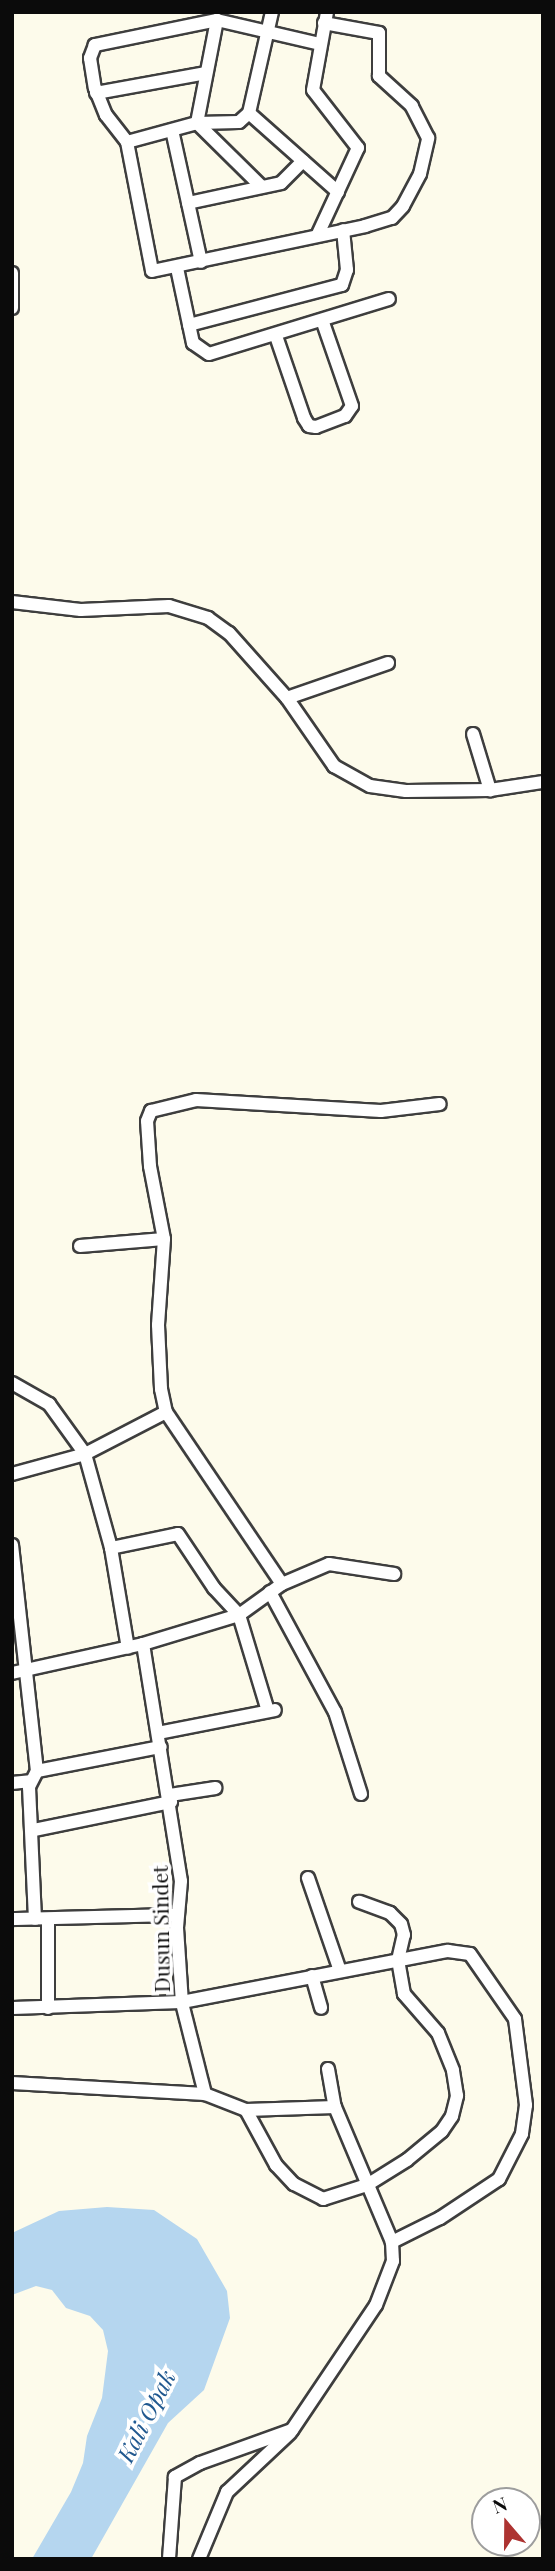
<!DOCTYPE html>
<style>
body{margin:0}
#map{position:relative;width:555px;height:2571px;overflow:hidden;background:#fdfbeb;font-family:"Playfair Display",serif}
div>[style]{position:absolute}
.water>*{inset:0;background:#b5d6ef}
.roads{filter:drop-shadow(2px 0 #3e3e3e) drop-shadow(-2px 0 #3e3e3e) drop-shadow(0 2px #3e3e3e) drop-shadow(0 -2px #3e3e3e)}
.minor>*{height:12px;margin:-6px;padding:0 6px;transform-origin:6px;border-radius:6px;background:#fff}
span{translate:-50% -50%;white-space:nowrap;text-align:center;line-height:1.15;-webkit-text-stroke:7px #fff;paint-order:stroke}
.street-label{font-size:21px;color:#0b0b0b}
.water-label{font-size:23px;color:#215990;font-style:italic}
.frame{position:absolute;inset:0;border:14px solid #0b0b0b;pointer-events:none}
.north{position:absolute;left:471px;top:2487px;width:70px;height:70px;box-sizing:border-box;background:#fff;border:2px solid #9d9d9d;border-radius:50%;rotate:340deg;font-size:19px;font-weight:700;line-height:28px;text-align:center;color:#0b0b0b}
.north::after{content:'';display:block;margin:auto;width:24px;height:32px;background:#ad3331;clip-path:polygon(50% 0,100% 100%,50% 72%,0 100%)}
</style>
<div id="map">
<div class="water">
<i style="clip-path:polygon(107px 2207px,154px 2210px,197px 2239px,227px 2291px,230px 2318px,204px 2390px,168px 2423px,91px 2559px,32px 2559px,71px 2492px,83px 2463px,87px 2436px,102px 2398px,108px 2351px,103px 2330px,90px 2316px,66px 2308px,52px 2290px,36px 2286px,12px 2295px,12px 2233px,59px 2211px)"></i>
</div>
<div class="roads">
<div class="minor">
<i style="left:320px;top:44px;width:106px;rotate:-166.9deg"></i>
<i style="left:217px;top:20px;width:125px;rotate:168.4deg"></i>
<i style="left:95px;top:45px;width:14px;rotate:111deg"></i>
<i style="left:90px;top:58px;width:30px;rotate:81deg"></i>
<i style="left:95px;top:88px;width:29px;rotate:68deg"></i>
<i style="left:106px;top:115px;width:34px;rotate:52deg"></i>
<i style="left:127px;top:142px;width:131px;rotate:79deg"></i>
<i style="left:152px;top:271px;width:218px;rotate:-11.9deg"></i>
<i style="left:365px;top:226px;width:28px;rotate:-17deg"></i>
<i style="left:392px;top:218px;width:16px;rotate:-47deg"></i>
<i style="left:403px;top:206px;width:36px;rotate:-62deg"></i>
<i style="left:420px;top:174px;width:37px;rotate:-77deg"></i>
<i style="left:428px;top:138px;width:36px;rotate:-117deg"></i>
<i style="left:412px;top:106px;width:45px;rotate:-137.7deg"></i>
<i style="left:379px;top:76px;width:43px;rotate:-90deg"></i>
<i style="left:379px;top:33px;width:56px;rotate:-169.7deg"></i>
<i style="left:96px;top:93px;width:112px;rotate:-10.3deg"></i>
<i style="left:249px;top:113px;width:119px;rotate:41.6deg"></i>
<i style="left:197px;top:123px;width:105px;rotate:-79deg"></i>
<i style="left:197px;top:123px;width:91px;rotate:44.6deg"></i>
<i style="left:172px;top:130px;width:135px;rotate:77.6deg"></i>
<i style="left:127px;top:142px;width:73px;rotate:-15.2deg"></i>
<i style="left:197px;top:123px;width:42px;rotate:-1.4deg"></i>
<i style="left:239px;top:122px;width:13px;rotate:-42deg"></i>
<i style="left:249px;top:113px;width:104px;rotate:-77.2deg"></i>
<i style="left:188px;top:203px;width:95px;rotate:-12.1deg"></i>
<i style="left:281px;top:183px;width:31px;rotate:-45deg"></i>
<i style="left:318px;top:234px;width:95px;rotate:-65.1deg"></i>
<i style="left:358px;top:148px;width:73px;rotate:-127.8deg"></i>
<i style="left:313px;top:90px;width:79px;rotate:-79.8deg"></i>
<i style="left:177px;top:268px;width:77px;rotate:78deg"></i>
<i style="left:193px;top:343px;width:19px;rotate:35deg"></i>
<i style="left:209px;top:354px;width:188px;rotate:-17deg"></i>
<i style="left:12px;top:273px;width:35px;rotate:90deg"></i>
<i style="left:189px;top:325px;width:158px;rotate:-14.7deg"></i>
<i style="left:342px;top:285px;width:16px;rotate:-72deg"></i>
<i style="left:347px;top:270px;width:40px;rotate:-95.7deg"></i>
<i style="left:276px;top:336px;width:87px;rotate:71.1deg"></i>
<i style="left:304px;top:418px;width:9px;rotate:58deg"></i>
<i style="left:309px;top:426px;width:7px;rotate:8deg"></i>
<i style="left:316px;top:427px;width:31px;rotate:-21deg"></i>
<i style="left:345px;top:416px;width:12px;rotate:-55deg"></i>
<i style="left:352px;top:406px;width:91px;rotate:-109.2deg"></i>
<i style="left:12px;top:602px;width:69px;rotate:6.6deg"></i>
<i style="left:81px;top:610px;width:88px;rotate:-2.6deg"></i>
<i style="left:169px;top:606px;width:41px;rotate:17.1deg"></i>
<i style="left:208px;top:618px;width:26px;rotate:36deg"></i>
<i style="left:229px;top:633px;width:87px;rotate:48.3deg"></i>
<i style="left:287px;top:698px;width:83px;rotate:55.3deg"></i>
<i style="left:334px;top:766px;width:41px;rotate:29.1deg"></i>
<i style="left:370px;top:786px;width:36px;rotate:8deg"></i>
<i style="left:406px;top:791px;width:84px;rotate:-0.7deg"></i>
<i style="left:490px;top:790px;width:54px;rotate:-8.6deg"></i>
<i style="left:287px;top:698px;width:107px;rotate:-19.1deg"></i>
<i style="left:473px;top:734px;width:59px;rotate:73.1deg"></i>
<i style="left:164px;top:1239px;width:74px;rotate:-100.9deg"></i>
<i style="left:150px;top:1166px;width:45px;rotate:-93.8deg"></i>
<i style="left:147px;top:1121px;width:11px;rotate:-68deg"></i>
<i style="left:151px;top:1111px;width:46px;rotate:-13.7deg"></i>
<i style="left:196px;top:1100px;width:185px;rotate:3.4deg"></i>
<i style="left:381px;top:1111px;width:59px;rotate:-6.8deg"></i>
<i style="left:80px;top:1246px;width:84px;rotate:-4.8deg"></i>
<i style="left:164px;top:1239px;width:86px;rotate:94deg"></i>
<i style="left:158px;top:1325px;width:64px;rotate:87.3deg"></i>
<i style="left:161px;top:1389px;width:24px;rotate:78deg"></i>
<i style="left:166px;top:1412px;width:207px;rotate:56deg"></i>
<i style="left:12px;top:1383px;width:43px;rotate:29.6deg"></i>
<i style="left:49px;top:1404px;width:62px;rotate:54.2deg"></i>
<i style="left:85px;top:1454px;width:91px;rotate:-27.4deg"></i>
<i style="left:12px;top:1474px;width:76px;rotate:-15.3deg"></i>
<i style="left:85px;top:1454px;width:98px;rotate:74.5deg"></i>
<i style="left:111px;top:1548px;width:68px;rotate:-11.8deg"></i>
<i style="left:178px;top:1534px;width:65px;rotate:56.3deg"></i>
<i style="left:214px;top:1588px;width:37px;rotate:47deg"></i>
<i style="left:239px;top:1615px;width:53px;rotate:-35.8deg"></i>
<i style="left:282px;top:1584px;width:51px;rotate:-23.1deg"></i>
<i style="left:329px;top:1564px;width:66px;rotate:8.7deg"></i>
<i style="left:12px;top:1545px;width:227px;rotate:83.7deg"></i>
<i style="left:37px;top:1771px;width:18px;rotate:117deg"></i>
<i style="left:29px;top:1787px;width:132px;rotate:87.4deg"></i>
<i style="left:111px;top:1548px;width:101px;rotate:80.4deg"></i>
<i style="left:270px;top:1592px;width:136px;rotate:61.6deg"></i>
<i style="left:335px;top:1712px;width:86px;rotate:72.4deg"></i>
<i style="left:143px;top:1644px;width:240px;rotate:80.9deg"></i>
<i style="left:181px;top:1881px;width:47px;rotate:94.9deg"></i>
<i style="left:177px;top:1928px;width:75px;rotate:86.2deg"></i>
<i style="left:182px;top:2003px;width:94px;rotate:75.8deg"></i>
<i style="left:12px;top:1673px;width:134px;rotate:-12.5deg"></i>
<i style="left:143px;top:1644px;width:100px;rotate:-16.8deg"></i>
<i style="left:239px;top:1615px;width:100px;rotate:73.2deg"></i>
<i style="left:158px;top:1733px;width:119px;rotate:-11.1deg"></i>
<i style="left:37px;top:1771px;width:126px;rotate:-11deg"></i>
<i style="left:12px;top:1783px;width:18px;rotate:-6deg"></i>
<i style="left:170px;top:1795px;width:46px;rotate:-8.8deg"></i>
<i style="left:34px;top:1830px;width:140px;rotate:-11.6deg"></i>
<i style="left:308px;top:1878px;width:98px;rotate:71deg"></i>
<i style="left:12px;top:1919px;width:165px;rotate:-1.4deg"></i>
<i style="left:312px;top:1976px;width:33px;rotate:74deg"></i>
<i style="left:12px;top:2008px;width:170px;rotate:-2deg"></i>
<i style="left:182px;top:2002px;width:271px;rotate:-10.9deg"></i>
<i style="left:448px;top:1951px;width:22px;rotate:8deg"></i>
<i style="left:470px;top:1954px;width:79px;rotate:55.3deg"></i>
<i style="left:515px;top:2019px;width:87px;rotate:82.7deg"></i>
<i style="left:526px;top:2105px;width:29px;rotate:98deg"></i>
<i style="left:522px;top:2134px;width:51px;rotate:117.1deg"></i>
<i style="left:499px;top:2179px;width:71px;rotate:146.5deg"></i>
<i style="left:440px;top:2218px;width:54px;rotate:153.4deg"></i>
<i style="left:48px;top:2008px;width:89px;rotate:-90deg"></i>
<i style="left:328px;top:2069px;width:39px;rotate:80deg"></i>
<i style="left:12px;top:2083px;width:193px;rotate:3.3deg"></i>
<i style="left:205px;top:2094px;width:44px;rotate:21.3deg"></i>
<i style="left:246px;top:2110px;width:89px;rotate:-1.9deg"></i>
<i style="left:335px;top:2107px;width:147px;rotate:67.1deg"></i>
<i style="left:392px;top:2242px;width:19px;rotate:87deg"></i>
<i style="left:393px;top:2261px;width:47px;rotate:111.1deg"></i>
<i style="left:376px;top:2305px;width:151px;rotate:123.9deg"></i>
<i style="left:292px;top:2430px;width:98px;rotate:160.3deg"></i>
<i style="left:200px;top:2463px;width:29px;rotate:151deg"></i>
<i style="left:175px;top:2477px;width:82px;rotate:94.2deg"></i>
<i style="left:246px;top:2110px;width:63px;rotate:61.4deg"></i>
<i style="left:276px;top:2165px;width:26px;rotate:47deg"></i>
<i style="left:294px;top:2184px;width:33px;rotate:27deg"></i>
<i style="left:323px;top:2199px;width:46px;rotate:-17.7deg"></i>
<i style="left:367px;top:2185px;width:47px;rotate:-32deg"></i>
<i style="left:407px;top:2160px;width:45px;rotate:-39.6deg"></i>
<i style="left:442px;top:2131px;width:18px;rotate:-56deg"></i>
<i style="left:452px;top:2116px;width:21px;rotate:-76deg"></i>
<i style="left:457px;top:2096px;width:26px;rotate:-99deg"></i>
<i style="left:453px;top:2070px;width:40px;rotate:-112deg"></i>
<i style="left:438px;top:2033px;width:52px;rotate:-131.1deg"></i>
<i style="left:404px;top:1994px;width:35px;rotate:-100deg"></i>
<i style="left:398px;top:1960px;width:26px;rotate:-77deg"></i>
<i style="left:404px;top:1935px;width:11px;rotate:-105deg"></i>
<i style="left:401px;top:1924px;width:16px;rotate:-135deg"></i>
<i style="left:390px;top:1913px;width:33px;rotate:-160deg"></i>
<i style="left:199px;top:2559px;width:73px;rotate:-67.3deg"></i>
<i style="left:227px;top:2492px;width:86px;rotate:-43.1deg"></i>
</div>
</div>
<div class="street-label">
<span style="left:160px;top:1929px;rotate:-91deg">Dusun Sindet</span>
</div>
<div class="water-label">
<span style="left:146px;top:2416px;rotate:-63deg">Kali Opak</span>
</div>
<div class="frame"></div>
<div class="north">N</div>
</div>
